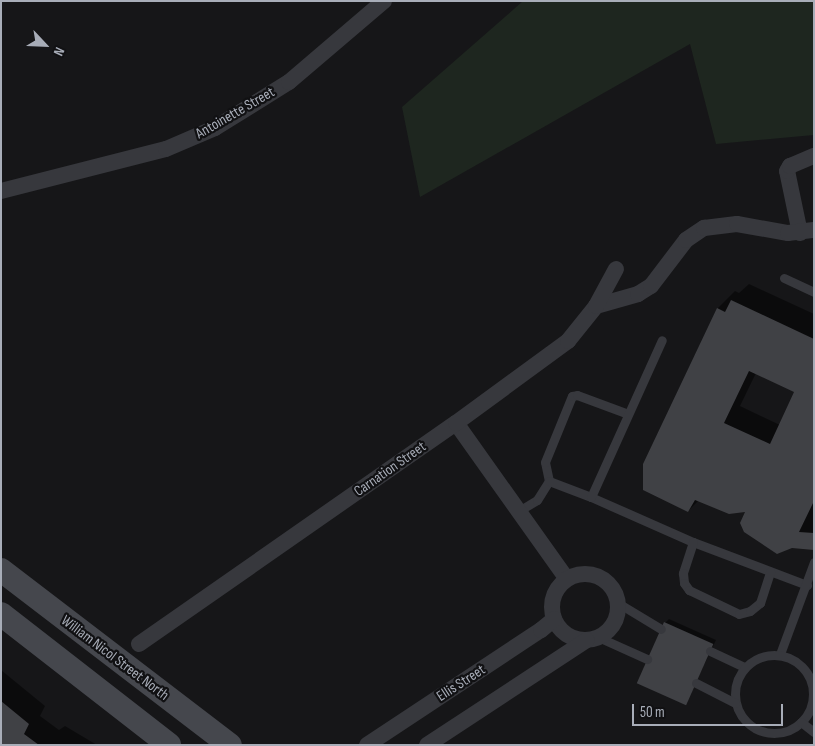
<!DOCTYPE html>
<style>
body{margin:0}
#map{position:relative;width:815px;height:746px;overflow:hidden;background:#161618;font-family:"Sofia Sans Condensed",sans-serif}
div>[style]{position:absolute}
.green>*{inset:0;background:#1e261f}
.shadow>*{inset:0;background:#0007}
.building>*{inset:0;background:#404145;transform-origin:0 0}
.lane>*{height:9px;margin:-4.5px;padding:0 4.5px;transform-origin:4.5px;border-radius:4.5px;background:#37383d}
.lane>.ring{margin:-4.5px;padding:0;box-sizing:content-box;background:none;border:9px solid #37383d;border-radius:50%}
.street>*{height:16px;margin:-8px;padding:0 8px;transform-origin:8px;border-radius:8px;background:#37383d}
.street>.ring{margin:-8px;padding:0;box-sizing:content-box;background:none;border:16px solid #37383d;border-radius:50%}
.secondary>*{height:24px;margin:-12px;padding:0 12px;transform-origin:12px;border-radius:12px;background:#45474d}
span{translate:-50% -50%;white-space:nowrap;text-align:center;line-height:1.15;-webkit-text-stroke:4.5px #111113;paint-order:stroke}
.street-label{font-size:15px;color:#a8adb8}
.frame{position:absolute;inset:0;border:2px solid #a8adb8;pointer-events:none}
.north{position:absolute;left:20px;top:20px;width:50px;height:50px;-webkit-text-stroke:4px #111113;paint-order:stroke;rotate:115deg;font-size:14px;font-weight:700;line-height:20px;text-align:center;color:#a8adb8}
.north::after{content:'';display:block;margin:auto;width:18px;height:22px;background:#a8adb8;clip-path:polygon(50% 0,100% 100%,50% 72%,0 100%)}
.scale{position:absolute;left:632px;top:704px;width:151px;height:22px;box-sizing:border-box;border:2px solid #a8adb8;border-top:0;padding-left:6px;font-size:15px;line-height:18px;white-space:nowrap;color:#a8adb8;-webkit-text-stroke:4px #111113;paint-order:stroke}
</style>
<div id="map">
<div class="green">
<i style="clip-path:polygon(523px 1px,814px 1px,814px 135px,716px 144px,690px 44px,420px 197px,402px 107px)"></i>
</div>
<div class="shadow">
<i style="clip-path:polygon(evenodd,749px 284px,814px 314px,814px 548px,747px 511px,699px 500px,688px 511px,718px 308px,735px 291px,739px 293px,749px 284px,756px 373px,796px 391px,780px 425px,740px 406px,756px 373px)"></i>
<i style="clip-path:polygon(669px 619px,716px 640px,685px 704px,665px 623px)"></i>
<i style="clip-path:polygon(1px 670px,45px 706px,40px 716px,59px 730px,65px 726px,97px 745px,1px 745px)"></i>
</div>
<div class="building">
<i style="clip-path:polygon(evenodd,731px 300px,814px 339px,814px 501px,799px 532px,814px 533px,814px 550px,792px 548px,777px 554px,744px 532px,740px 523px,745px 512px,729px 514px,695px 500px,688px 512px,643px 490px,643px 464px,717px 308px,725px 312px,731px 300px,749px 371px,794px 392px,770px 444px,724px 423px,749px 371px)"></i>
<i style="left:664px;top:622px;width:54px;height:67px;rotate:24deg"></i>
<i style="clip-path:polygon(1px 701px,29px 724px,24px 734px,39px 745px,1px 745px)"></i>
</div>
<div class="lane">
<i style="left:784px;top:278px;width:33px;rotate:25deg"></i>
<i style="left:549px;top:481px;width:19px;rotate:-102deg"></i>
<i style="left:545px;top:462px;width:71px;rotate:-67.8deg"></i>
<i style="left:572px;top:396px;width:5px;rotate:-11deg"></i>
<i style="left:577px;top:395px;width:54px;rotate:20.4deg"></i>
<i style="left:591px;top:497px;width:111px;rotate:23.8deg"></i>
<i style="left:693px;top:542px;width:122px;rotate:20.7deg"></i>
<i style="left:517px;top:512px;width:23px;rotate:-31deg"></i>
<i style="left:537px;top:500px;width:22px;rotate:-58deg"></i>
<i style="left:549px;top:481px;width:45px;rotate:20.9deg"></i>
<i style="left:591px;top:497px;width:172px;rotate:-65.7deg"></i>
<i style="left:693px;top:542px;width:33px;rotate:108deg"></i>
<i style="left:683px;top:573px;width:10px;rotate:84deg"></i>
<i style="left:684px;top:583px;width:9px;rotate:54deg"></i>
<i style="left:689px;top:590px;width:55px;rotate:25.6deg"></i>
<i style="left:739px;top:614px;width:11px;rotate:-15deg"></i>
<i style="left:750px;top:611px;width:13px;rotate:-39deg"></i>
<i style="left:760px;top:603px;width:33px;rotate:-72deg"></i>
<i style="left:618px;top:603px;width:50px;rotate:31.2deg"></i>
<i style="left:598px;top:637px;width:54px;rotate:24.2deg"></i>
<i style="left:710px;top:651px;width:38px;rotate:25deg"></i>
<i style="left:780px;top:654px;width:98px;rotate:-69.7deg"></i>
<i class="ring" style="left:735px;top:655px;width:69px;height:69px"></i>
<i style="left:696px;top:683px;width:44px;rotate:27.1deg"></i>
<i style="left:801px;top:722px;width:16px;rotate:38deg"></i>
</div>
<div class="street">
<i style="left:1px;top:191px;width:170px;rotate:-14.3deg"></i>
<i style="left:166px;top:149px;width:53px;rotate:-23.2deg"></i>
<i style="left:215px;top:128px;width:87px;rotate:-31.9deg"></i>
<i style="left:289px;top:82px;width:125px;rotate:-40.5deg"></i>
<i style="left:800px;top:233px;width:63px;rotate:-101.8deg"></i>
<i style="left:787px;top:171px;width:6px;rotate:-59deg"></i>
<i style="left:790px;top:166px;width:26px;rotate:-23deg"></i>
<i style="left:596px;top:306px;width:44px;rotate:-15.9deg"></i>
<i style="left:638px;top:294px;width:15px;rotate:-32deg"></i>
<i style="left:651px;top:286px;width:58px;rotate:-52.7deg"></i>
<i style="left:686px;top:240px;width:22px;rotate:-34deg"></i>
<i style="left:704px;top:228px;width:33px;rotate:-7deg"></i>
<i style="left:737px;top:224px;width:52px;rotate:10deg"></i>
<i style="left:788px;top:233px;width:26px;rotate:-7deg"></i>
<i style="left:456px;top:423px;width:191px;rotate:54.6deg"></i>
<i class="ring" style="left:552px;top:574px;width:50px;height:50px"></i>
<i style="left:139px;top:644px;width:386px;rotate:-34.9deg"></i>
<i style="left:456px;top:423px;width:139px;rotate:-36.2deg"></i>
<i style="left:568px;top:341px;width:45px;rotate:-51.3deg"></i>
<i style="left:596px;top:306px;width:42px;rotate:-61.6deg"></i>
<i style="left:367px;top:745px;width:209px;rotate:-33.5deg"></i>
<i style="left:541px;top:630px;width:17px;rotate:-40deg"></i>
<i style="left:427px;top:745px;width:191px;rotate:-33.3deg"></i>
</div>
<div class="secondary">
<i style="left:1px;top:570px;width:288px;rotate:37.4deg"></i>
<i style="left:1px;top:614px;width:213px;rotate:37.9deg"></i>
</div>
<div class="street-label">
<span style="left:235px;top:113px;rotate:-30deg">Antoinette Street</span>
<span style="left:390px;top:469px;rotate:-35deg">Carnation Street</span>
<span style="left:115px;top:658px;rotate:37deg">William Nicol Street North</span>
<span style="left:461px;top:683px;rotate:-33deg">Ellis Street</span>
</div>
<div class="frame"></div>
<div class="north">N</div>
<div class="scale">50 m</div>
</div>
